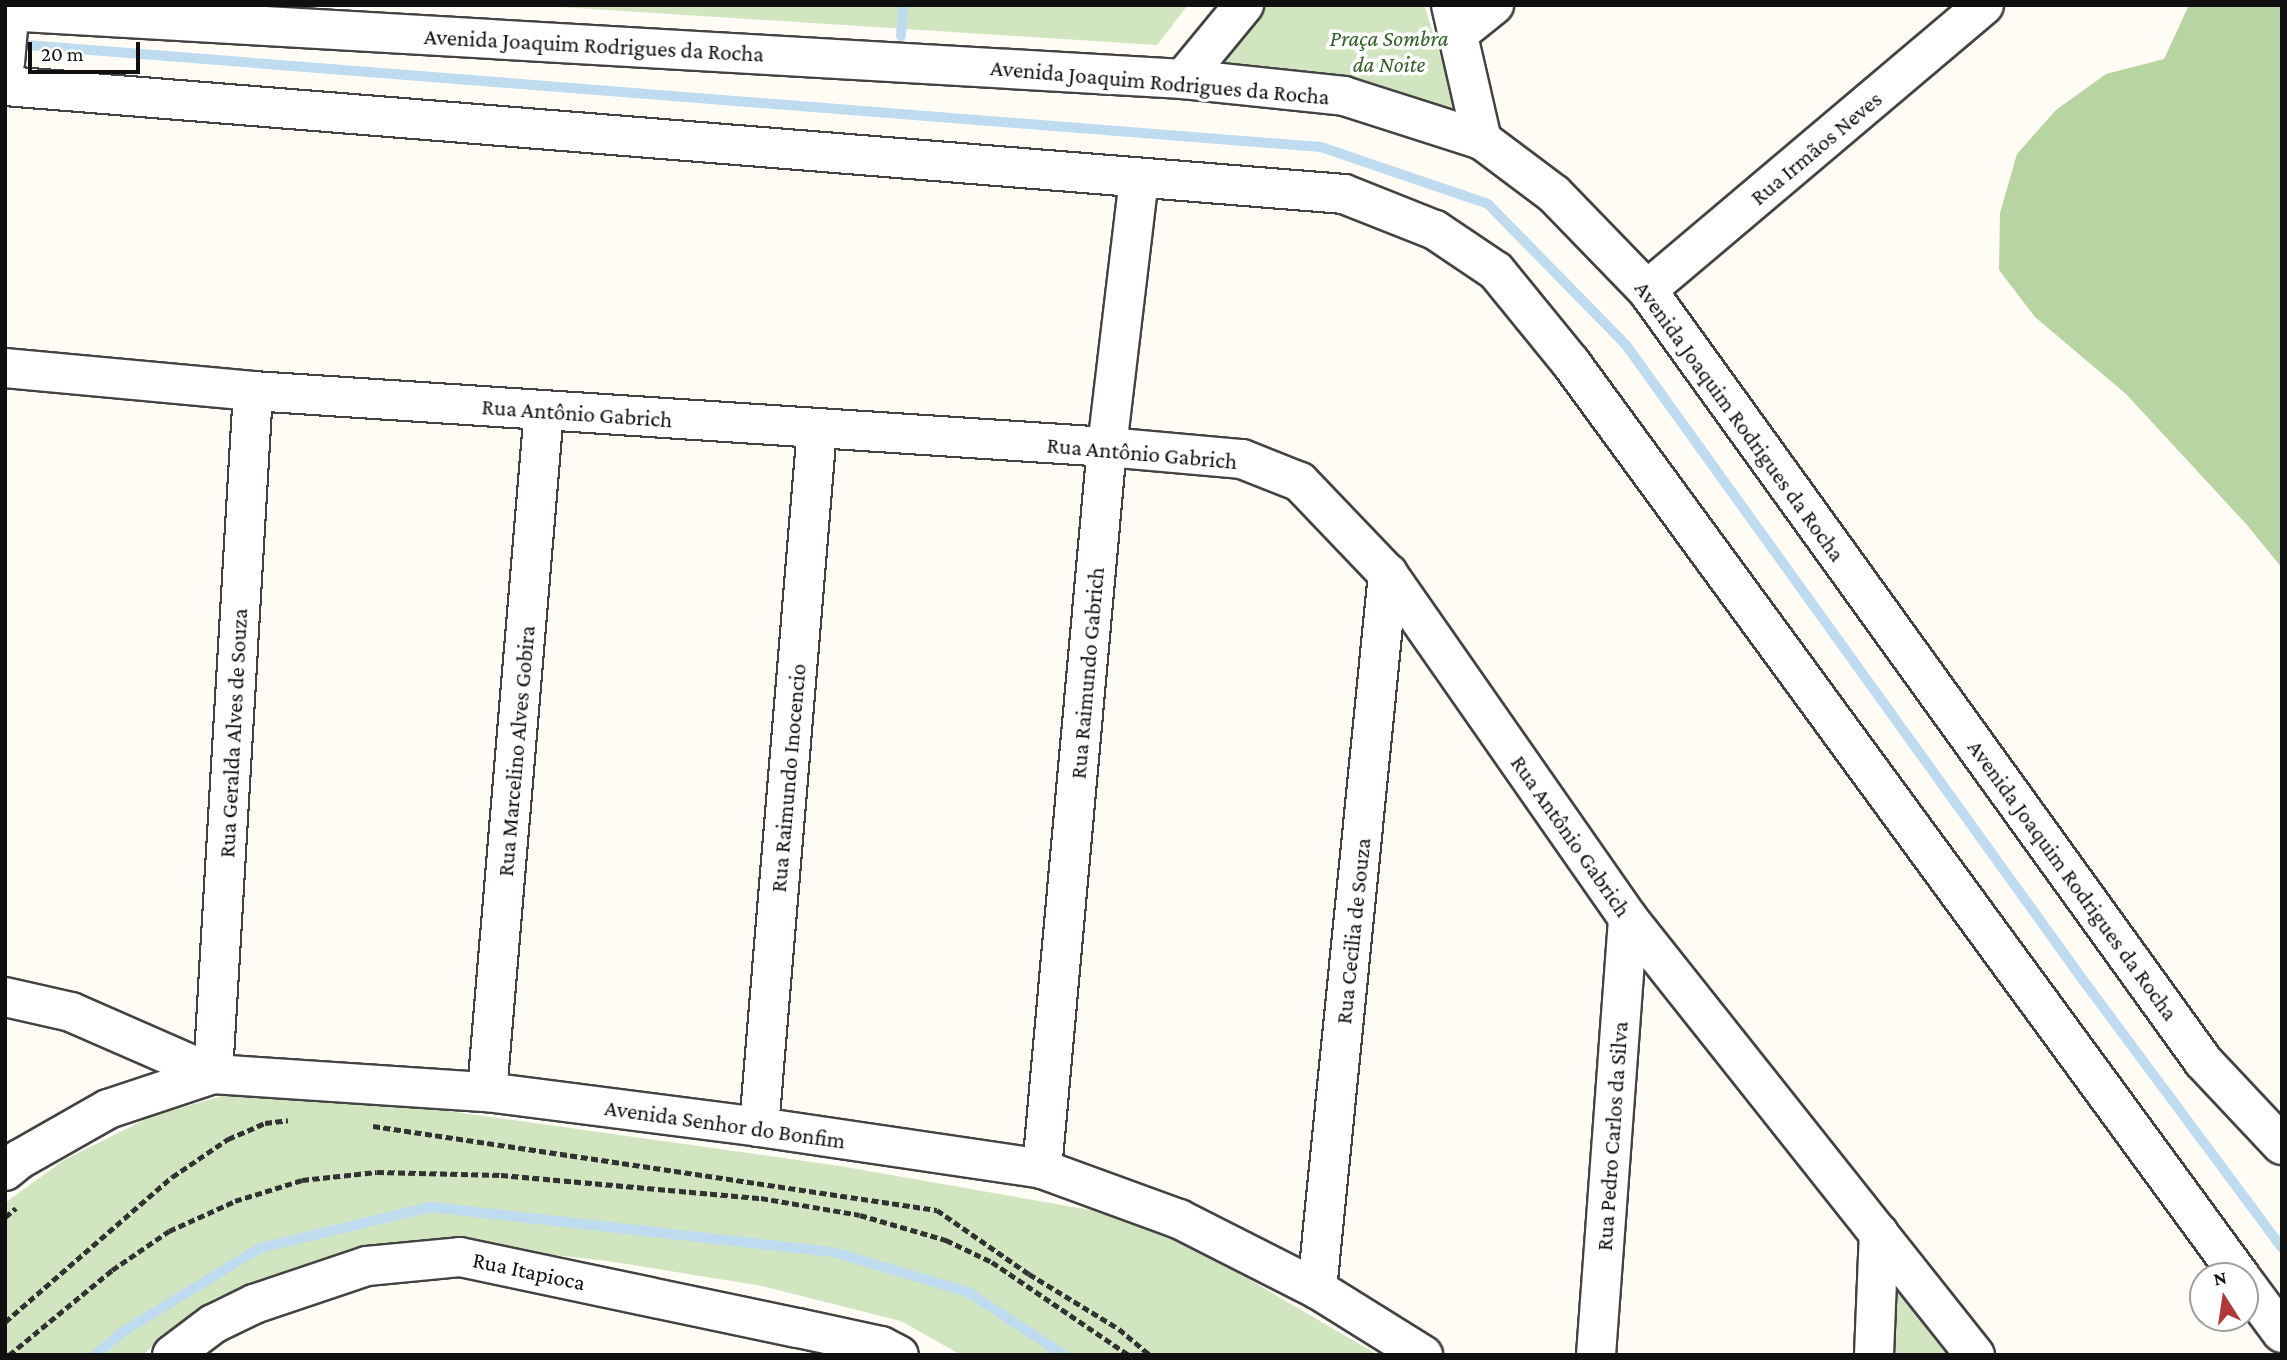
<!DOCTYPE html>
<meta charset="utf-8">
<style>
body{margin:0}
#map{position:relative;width:2287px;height:1360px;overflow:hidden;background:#fefcf4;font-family:"Crimson Pro",serif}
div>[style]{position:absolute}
.green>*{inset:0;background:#d2e5c1}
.forest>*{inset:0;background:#b7d4a2}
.stream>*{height:10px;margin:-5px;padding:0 5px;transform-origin:5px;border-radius:5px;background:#bedbf0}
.path>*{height:4.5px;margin-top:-2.25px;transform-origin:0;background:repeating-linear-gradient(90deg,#323232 0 7px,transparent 0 10.5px)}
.roads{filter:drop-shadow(2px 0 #434343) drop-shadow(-2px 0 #434343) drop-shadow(0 2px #434343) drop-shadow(0 -2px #434343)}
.minor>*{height:38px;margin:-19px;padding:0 19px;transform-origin:19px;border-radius:19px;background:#fff}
span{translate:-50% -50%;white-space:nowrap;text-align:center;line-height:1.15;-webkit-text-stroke:7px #fff;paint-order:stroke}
.park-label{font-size:23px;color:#316127;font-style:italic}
.street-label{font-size:23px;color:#101010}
.frame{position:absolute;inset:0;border:7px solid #101010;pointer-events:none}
.north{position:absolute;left:2189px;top:1262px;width:70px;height:70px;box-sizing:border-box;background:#fff;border:2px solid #9f9f9f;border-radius:50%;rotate:348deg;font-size:19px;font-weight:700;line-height:28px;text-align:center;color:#101010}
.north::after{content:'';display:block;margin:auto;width:24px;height:32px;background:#b13739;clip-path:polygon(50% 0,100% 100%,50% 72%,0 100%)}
.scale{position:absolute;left:28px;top:42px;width:112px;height:32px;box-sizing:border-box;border:4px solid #101010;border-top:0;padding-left:9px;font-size:21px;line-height:24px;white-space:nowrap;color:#101010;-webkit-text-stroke:5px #fff;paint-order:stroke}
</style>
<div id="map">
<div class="green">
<i style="clip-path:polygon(529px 5px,1188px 5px,1157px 45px)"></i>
<i style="clip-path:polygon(1260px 5px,1424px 5px,1462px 124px,1201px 71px)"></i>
<i style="clip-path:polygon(285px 1092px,356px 1098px,840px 1166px,1102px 1212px,1182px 1240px,1378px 1355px,961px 1355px,901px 1321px,762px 1286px,608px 1261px,462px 1245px,333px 1257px,215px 1298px,142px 1355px,5px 1355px,5px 1203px,64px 1160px,152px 1116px,222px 1096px)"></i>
<i style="clip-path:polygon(1891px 1261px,1964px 1355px,1894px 1355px)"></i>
</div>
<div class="forest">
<i style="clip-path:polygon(2189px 5px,2282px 5px,2282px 568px,2247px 525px,2126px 394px,2035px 317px,1999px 270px,2000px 213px,2017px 154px,2056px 110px,2106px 74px,2164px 59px)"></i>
</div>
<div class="stream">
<i style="left:901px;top:36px;width:31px;rotate:-86deg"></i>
<i style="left:14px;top:44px;width:1311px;rotate:4.51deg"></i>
<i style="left:1321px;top:147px;width:176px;rotate:18.8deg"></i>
<i style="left:1488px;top:204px;width:197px;rotate:45.6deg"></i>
<i style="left:1626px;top:345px;width:782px;rotate:54.26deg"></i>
<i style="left:2083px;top:980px;width:334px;rotate:53.4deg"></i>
<i style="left:95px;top:1355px;width:38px;rotate:-40deg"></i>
<i style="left:124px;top:1331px;width:159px;rotate:-31.4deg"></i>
<i style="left:260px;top:1248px;width:176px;rotate:-13.5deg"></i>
<i style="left:431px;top:1207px;width:405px;rotate:6.4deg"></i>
<i style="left:833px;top:1252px;width:141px;rotate:16.5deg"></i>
<i style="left:968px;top:1292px;width:115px;rotate:33.3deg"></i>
</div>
<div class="path">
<i style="left:373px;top:1126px;width:570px;rotate:8.47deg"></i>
<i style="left:937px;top:1210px;width:112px;rotate:34.8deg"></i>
<i style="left:1029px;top:1274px;width:105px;rotate:31.4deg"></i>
<i style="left:1119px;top:1329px;width:40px;rotate:40deg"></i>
<i style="left:5px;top:1217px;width:14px;rotate:-39deg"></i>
<i style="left:5px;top:1322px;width:221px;rotate:-41deg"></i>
<i style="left:172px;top:1177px;width:68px;rotate:-34.2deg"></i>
<i style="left:228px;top:1139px;width:40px;rotate:-23.4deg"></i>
<i style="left:265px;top:1123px;width:23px;rotate:-7deg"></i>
<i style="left:9px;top:1355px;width:134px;rotate:-39.5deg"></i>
<i style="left:112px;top:1270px;width:69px;rotate:-34.4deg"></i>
<i style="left:169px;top:1231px;width:72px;rotate:-24.4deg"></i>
<i style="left:235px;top:1201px;width:70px;rotate:-17.4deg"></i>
<i style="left:302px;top:1180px;width:75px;rotate:-6.1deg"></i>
<i style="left:377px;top:1172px;width:124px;rotate:1.4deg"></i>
<i style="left:501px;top:1175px;width:261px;rotate:5.1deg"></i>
<i style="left:761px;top:1198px;width:100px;rotate:9.7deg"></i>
<i style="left:860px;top:1215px;width:90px;rotate:16.2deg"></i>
<i style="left:946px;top:1240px;width:51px;rotate:25.6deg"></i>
<i style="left:992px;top:1262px;width:166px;rotate:34.2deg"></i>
</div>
<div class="roads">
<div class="minor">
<i style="left:1451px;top:5px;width:139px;rotate:77.1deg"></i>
<i style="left:5px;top:11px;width:1180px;rotate:3.3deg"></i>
<i style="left:1183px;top:79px;width:162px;rotate:6deg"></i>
<i style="left:1344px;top:96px;width:145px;rotate:17.7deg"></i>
<i style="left:1482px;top:140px;width:90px;rotate:36.9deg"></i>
<i style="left:1554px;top:194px;width:134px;rotate:45.9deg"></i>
<i style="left:1647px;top:290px;width:951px;rotate:54.2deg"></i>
<i style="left:2203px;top:1061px;width:115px;rotate:46.8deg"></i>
<i style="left:1459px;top:33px;width:45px;rotate:-38.7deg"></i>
<i style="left:5px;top:63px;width:58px;rotate:-85.1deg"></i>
<i style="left:1183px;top:79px;width:96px;rotate:-50.5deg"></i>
<i style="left:5px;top:86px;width:1343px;rotate:4.61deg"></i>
<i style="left:1344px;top:194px;width:98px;rotate:21.6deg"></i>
<i style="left:1435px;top:230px;width:73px;rotate:33.9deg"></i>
<i style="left:1496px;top:271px;width:119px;rotate:50.8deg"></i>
<i style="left:1571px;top:363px;width:1132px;rotate:53.77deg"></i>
<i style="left:1647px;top:290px;width:441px;rotate:-40.2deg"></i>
<i style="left:5px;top:368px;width:249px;rotate:5.3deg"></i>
<i style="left:253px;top:391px;width:856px;rotate:3.75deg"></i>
<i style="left:1107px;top:447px;width:136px;rotate:5.1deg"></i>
<i style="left:1242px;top:459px;width:62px;rotate:21.6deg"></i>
<i style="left:1300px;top:482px;width:127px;rotate:46.3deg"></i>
<i style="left:1388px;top:574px;width:419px;rotate:55.1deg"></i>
<i style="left:1628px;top:918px;width:558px;rotate:51.55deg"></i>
<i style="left:5px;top:997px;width:68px;rotate:12.8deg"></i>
<i style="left:71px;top:1012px;width:155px;rotate:23.6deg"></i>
<i style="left:213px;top:1074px;width:684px;rotate:-86.65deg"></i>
<i style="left:487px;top:1092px;width:683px;rotate:-85.22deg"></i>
<i style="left:759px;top:1127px;width:700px;rotate:-85.25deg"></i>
<i style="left:1042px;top:1169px;width:725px;rotate:-84.86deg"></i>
<i style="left:1107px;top:447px;width:271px;rotate:-83.2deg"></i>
<i style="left:5px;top:1171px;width:19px;rotate:-39deg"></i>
<i style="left:20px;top:1159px;width:101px;rotate:-29.6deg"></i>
<i style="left:108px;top:1109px;width:111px;rotate:-18.4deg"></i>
<i style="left:213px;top:1074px;width:275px;rotate:3.8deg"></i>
<i style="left:487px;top:1092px;width:274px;rotate:7.3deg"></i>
<i style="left:759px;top:1127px;width:286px;rotate:8.4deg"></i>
<i style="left:1042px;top:1169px;width:146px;rotate:20.1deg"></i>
<i style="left:1179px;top:1219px;width:155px;rotate:26.9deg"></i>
<i style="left:1317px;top:1289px;width:125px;rotate:31.9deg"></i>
<i style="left:2245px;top:1283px;width:62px;rotate:53.5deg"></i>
<i style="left:1317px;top:1289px;width:719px;rotate:-84.33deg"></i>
<i style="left:172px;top:1355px;width:51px;rotate:-37.1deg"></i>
<i style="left:213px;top:1324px;width:46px;rotate:-26deg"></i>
<i style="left:254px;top:1304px;width:119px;rotate:-18.6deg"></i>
<i style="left:367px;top:1266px;width:93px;rotate:-5.5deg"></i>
<i style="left:460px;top:1257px;width:345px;rotate:11.9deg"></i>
<i style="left:798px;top:1328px;width:85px;rotate:12.2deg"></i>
<i style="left:881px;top:1346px;width:20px;rotate:27deg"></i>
<i style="left:1596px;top:1355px;width:438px;rotate:-85.8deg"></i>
<i style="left:1874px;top:1355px;width:122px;rotate:-87.7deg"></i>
</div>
</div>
<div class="park-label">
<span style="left:1389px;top:51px">Praça Sombra<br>da Noite</span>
</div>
<div class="street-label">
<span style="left:594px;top:45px;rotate:3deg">Avenida Joaquim Rodrigues da Rocha</span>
<span style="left:1160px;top:82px;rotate:5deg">Avenida Joaquim Rodrigues da Rocha</span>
<span style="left:1816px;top:148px;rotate:-40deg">Rua Irmãos Neves</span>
<span style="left:577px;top:413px;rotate:4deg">Rua Antônio Gabrich</span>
<span style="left:1740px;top:421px;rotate:54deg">Avenida Joaquim Rodrigues da Rocha</span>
<span style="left:1142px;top:453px;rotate:5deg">Rua Antônio Gabrich</span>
<span style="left:1087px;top:673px;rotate:-85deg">Rua Raimundo Gabrich</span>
<span style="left:233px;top:733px;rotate:-87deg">Rua Geralda Alves de Souza</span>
<span style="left:516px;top:751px;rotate:-85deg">Rua Marcelino Alves Gobira</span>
<span style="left:788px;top:778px;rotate:-85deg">Rua Raimundo Inocencio</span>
<span style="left:1571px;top:836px;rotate:55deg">Rua Antônio Gabrich</span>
<span style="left:2073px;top:880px;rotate:54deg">Avenida Joaquim Rodrigues da Rocha</span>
<span style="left:1353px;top:931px;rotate:-84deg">Rua Cecilia de Souza</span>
<span style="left:725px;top:1124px;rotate:8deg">Avenida Senhor do Bonfim</span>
<span style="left:1612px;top:1136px;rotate:-86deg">Rua Pedro Carlos da Silva</span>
<span style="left:529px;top:1271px;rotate:12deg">Rua Itapioca</span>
</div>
<div class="frame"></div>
<div class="north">N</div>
<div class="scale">20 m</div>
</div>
